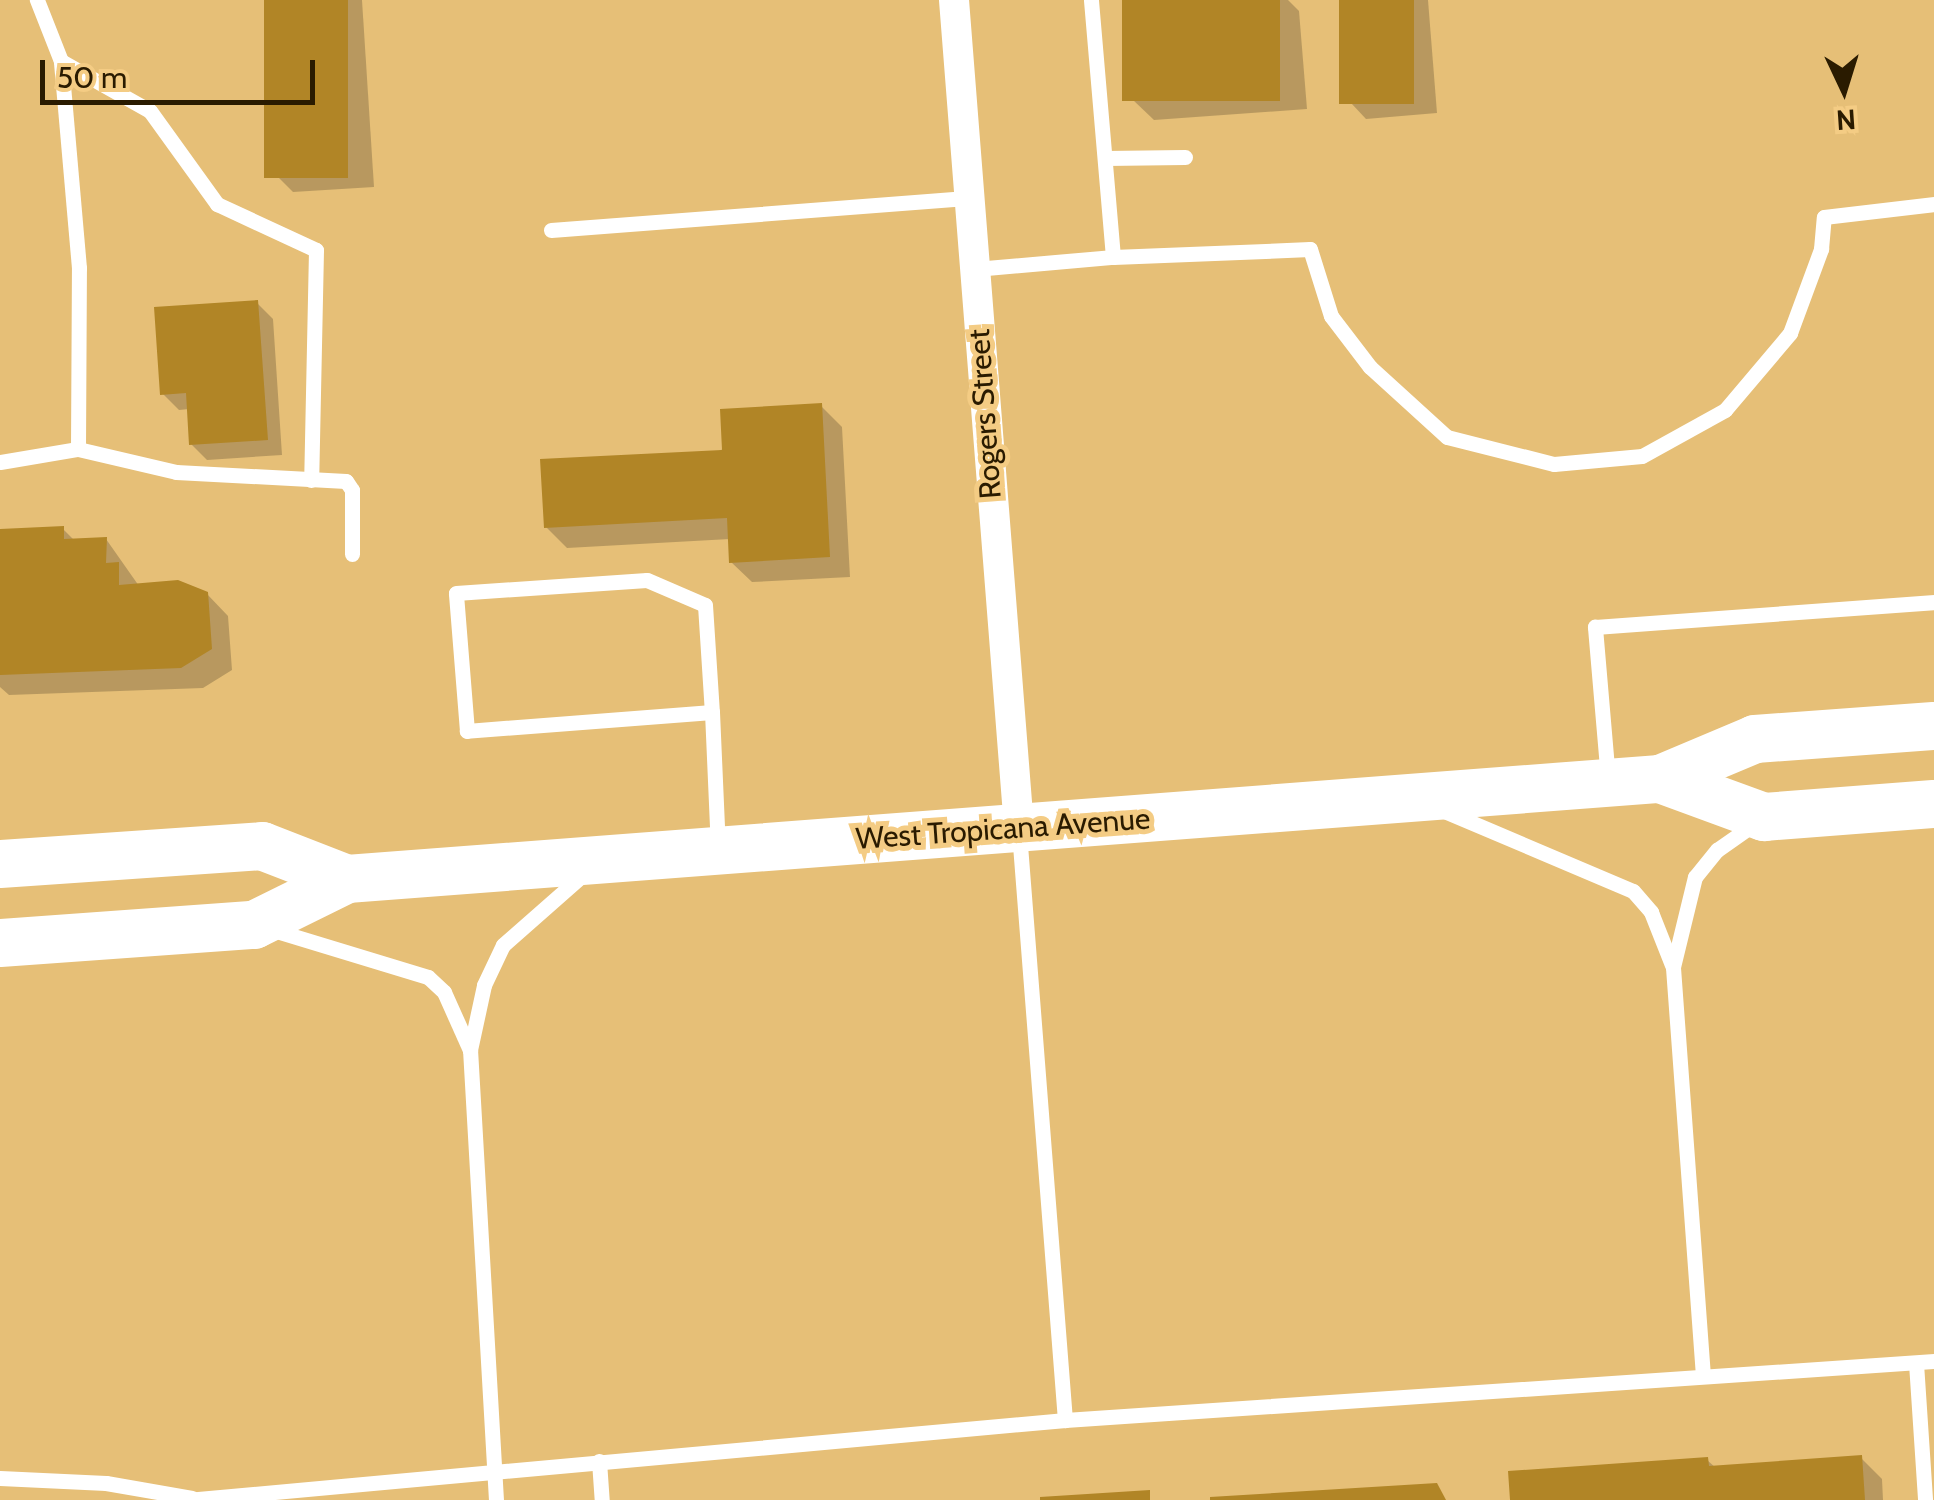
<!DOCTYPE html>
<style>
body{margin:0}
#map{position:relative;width:1934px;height:1500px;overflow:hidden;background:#e6bf77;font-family:Cabin,sans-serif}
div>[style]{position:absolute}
.shadow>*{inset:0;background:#0003}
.building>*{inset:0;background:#b18526;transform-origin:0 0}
.service>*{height:15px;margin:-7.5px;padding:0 7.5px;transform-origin:7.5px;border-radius:7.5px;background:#fff}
.minor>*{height:30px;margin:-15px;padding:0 15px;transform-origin:15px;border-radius:15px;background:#fff}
.primary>*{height:48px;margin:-24px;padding:0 24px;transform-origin:24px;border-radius:24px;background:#fff}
span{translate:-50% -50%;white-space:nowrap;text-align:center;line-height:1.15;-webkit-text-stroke:10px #f4cc84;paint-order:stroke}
.street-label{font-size:30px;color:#2a1b00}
.north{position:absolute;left:1794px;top:40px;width:100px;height:100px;-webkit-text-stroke:8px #f4cc84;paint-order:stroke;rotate:176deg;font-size:28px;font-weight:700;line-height:40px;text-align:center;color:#2a1b00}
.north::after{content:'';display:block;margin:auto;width:35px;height:45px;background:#2a1b00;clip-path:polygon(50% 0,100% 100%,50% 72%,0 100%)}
.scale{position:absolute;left:40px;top:60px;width:275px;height:45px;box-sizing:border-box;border:5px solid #2a1b00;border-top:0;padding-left:12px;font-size:30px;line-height:35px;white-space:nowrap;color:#2a1b00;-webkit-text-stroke:8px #f4cc84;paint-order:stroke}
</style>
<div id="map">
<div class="shadow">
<i style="clip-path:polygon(267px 0,362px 0,374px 187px,293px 192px,278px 177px)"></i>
<i style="clip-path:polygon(1125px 0,1288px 0,1299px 11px,1307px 109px,1154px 120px,1133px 100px)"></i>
<i style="clip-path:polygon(1342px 0,1428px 0,1437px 113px,1366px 119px,1351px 103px)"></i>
<i style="clip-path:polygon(257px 303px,273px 319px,282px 455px,207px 460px,191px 444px,189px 409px,179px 410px,163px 394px)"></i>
<i style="clip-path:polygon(821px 406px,842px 427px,850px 577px,752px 582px,731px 562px,730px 539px,567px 548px,546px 527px)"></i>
<i style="clip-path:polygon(63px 529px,75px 541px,106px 539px,139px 586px,207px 594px,228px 616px,232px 670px,203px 688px,9px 695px,0 687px,0 531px)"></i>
<i style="clip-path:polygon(1861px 1458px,1882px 1479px,1883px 1500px,1512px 1500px,1707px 1460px,1716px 1468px)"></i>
</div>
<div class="building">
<i style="left:264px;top:0;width:84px;height:178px"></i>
<i style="left:1122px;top:0;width:158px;height:101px"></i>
<i style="left:1339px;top:0;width:75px;height:104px"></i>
<i style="clip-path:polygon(258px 300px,268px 440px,189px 445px,186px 393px,160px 395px,154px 307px)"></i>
<i style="clip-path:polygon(822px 403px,830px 557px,729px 563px,727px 518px,544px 528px,540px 459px,722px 450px,720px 409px)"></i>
<i style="clip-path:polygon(64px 526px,64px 539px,107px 537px,106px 563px,119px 562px,119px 585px,178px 580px,208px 592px,212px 649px,181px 668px,0 675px,0 529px)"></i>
<i style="clip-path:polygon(1862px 1455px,1865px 1500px,1510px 1500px,1508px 1471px,1708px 1457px,1709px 1466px)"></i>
<i style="clip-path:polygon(1437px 1483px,1446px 1500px,1210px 1500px,1210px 1497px)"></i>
<i style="clip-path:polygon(1150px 1490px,1150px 1500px,1040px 1500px,1040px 1497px)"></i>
</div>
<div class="service">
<i style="left:61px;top:61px;width:102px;rotate:29.3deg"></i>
<i style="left:150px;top:111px;width:115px;rotate:54.2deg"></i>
<i style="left:217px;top:204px;width:109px;rotate:24.9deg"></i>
<i style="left:316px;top:250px;width:230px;rotate:91.2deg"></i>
<i style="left:1105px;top:158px;width:80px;rotate:-0.7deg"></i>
<i style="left:551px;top:230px;width:420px;rotate:-4.4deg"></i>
<i style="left:1113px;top:257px;width:197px;rotate:-2.3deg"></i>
<i style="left:1310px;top:249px;width:70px;rotate:72.6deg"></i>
<i style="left:1331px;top:316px;width:64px;rotate:52.6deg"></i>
<i style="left:1370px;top:367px;width:104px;rotate:42.3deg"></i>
<i style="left:1447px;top:437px;width:110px;rotate:14.2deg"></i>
<i style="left:1554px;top:464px;width:88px;rotate:-5.2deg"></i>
<i style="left:1642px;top:456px;width:95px;rotate:-29deg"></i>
<i style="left:1725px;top:410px;width:101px;rotate:-49.8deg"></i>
<i style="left:1790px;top:333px;width:90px;rotate:-69.7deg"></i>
<i style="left:1821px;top:249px;width:32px;rotate:-85deg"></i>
<i style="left:1824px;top:217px;width:111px;rotate:-6.7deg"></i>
<i style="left:975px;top:269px;width:139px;rotate:-5deg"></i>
<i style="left:1113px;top:257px;width:258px;rotate:-94.9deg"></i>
<i style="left:78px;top:449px;width:101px;rotate:13.2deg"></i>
<i style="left:176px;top:472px;width:170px;rotate:3deg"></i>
<i style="left:346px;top:481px;width:11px;rotate:56deg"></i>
<i style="left:352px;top:490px;width:64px;rotate:90deg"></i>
<i style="left:0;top:462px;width:79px;rotate:-9.5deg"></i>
<i style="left:78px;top:449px;width:181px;rotate:-89.7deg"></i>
<i style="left:79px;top:268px;width:208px;rotate:-95deg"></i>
<i style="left:61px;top:61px;width:66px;rotate:-111.5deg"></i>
<i style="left:712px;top:712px;width:246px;rotate:175.6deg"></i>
<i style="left:467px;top:731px;width:138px;rotate:-94.6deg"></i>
<i style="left:456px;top:593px;width:191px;rotate:-3.9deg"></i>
<i style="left:647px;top:580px;width:63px;rotate:23.3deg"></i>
<i style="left:705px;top:605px;width:107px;rotate:86.3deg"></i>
<i style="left:712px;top:712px;width:135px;rotate:87.5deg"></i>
<i style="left:1608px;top:779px;width:153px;rotate:-94.9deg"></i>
<i style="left:1595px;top:627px;width:340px;rotate:-4.2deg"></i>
<i style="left:1442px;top:810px;width:207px;rotate:23deg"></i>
<i style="left:1633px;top:891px;width:28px;rotate:49deg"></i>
<i style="left:1651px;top:912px;width:57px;rotate:68.4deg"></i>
<i style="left:1019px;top:832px;width:590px;rotate:85.53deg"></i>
<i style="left:1065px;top:1420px;width:871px;rotate:-3.88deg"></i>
<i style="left:270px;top:929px;width:165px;rotate:16.9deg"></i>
<i style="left:428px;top:977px;width:22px;rotate:43deg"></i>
<i style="left:444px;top:992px;width:64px;rotate:65.9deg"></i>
<i style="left:1916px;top:1363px;width:137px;rotate:86.2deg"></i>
<i style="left:1703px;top:1376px;width:410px;rotate:-94.2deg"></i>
<i style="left:1673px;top:967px;width:93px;rotate:-76.3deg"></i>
<i style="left:1695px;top:877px;width:35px;rotate:-51deg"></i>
<i style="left:1717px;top:850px;width:49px;rotate:-35deg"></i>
<i style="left:599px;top:1461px;width:39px;rotate:86deg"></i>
<i style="left:0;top:1478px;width:106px;rotate:2.7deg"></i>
<i style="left:106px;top:1483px;width:87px;rotate:9.9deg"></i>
<i style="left:187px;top:1500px;width:882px;rotate:-5.21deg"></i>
<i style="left:496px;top:1500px;width:451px;rotate:-93.3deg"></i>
<i style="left:470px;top:1050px;width:66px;rotate:-77.8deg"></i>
<i style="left:484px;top:985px;width:44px;rotate:-64.6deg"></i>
<i style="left:503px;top:945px;width:111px;rotate:-41.3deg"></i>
</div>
<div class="minor">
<i style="left:954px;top:0;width:831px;rotate:85.51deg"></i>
</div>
<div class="primary">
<i style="left:1660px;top:779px;width:111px;rotate:20.1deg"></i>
<i style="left:1764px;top:817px;width:170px;rotate:-4.4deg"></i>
<i style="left:0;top:864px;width:263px;rotate:-3.9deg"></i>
<i style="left:262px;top:846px;width:91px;rotate:21.2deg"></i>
<i style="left:0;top:943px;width:255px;rotate:-4.1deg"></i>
<i style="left:254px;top:925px;width:104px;rotate:-26.3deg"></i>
<i style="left:347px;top:879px;width:1317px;rotate:-4.36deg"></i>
<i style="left:1660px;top:779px;width:103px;rotate:-22.8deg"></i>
<i style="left:1755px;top:739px;width:179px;rotate:-4.2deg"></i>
</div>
<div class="street-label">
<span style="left:985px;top:414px;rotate:-94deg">Rogers Street</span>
<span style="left:1003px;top:829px;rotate:-4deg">West Tropicana Avenue</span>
</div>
<div class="north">N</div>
<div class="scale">50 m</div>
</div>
